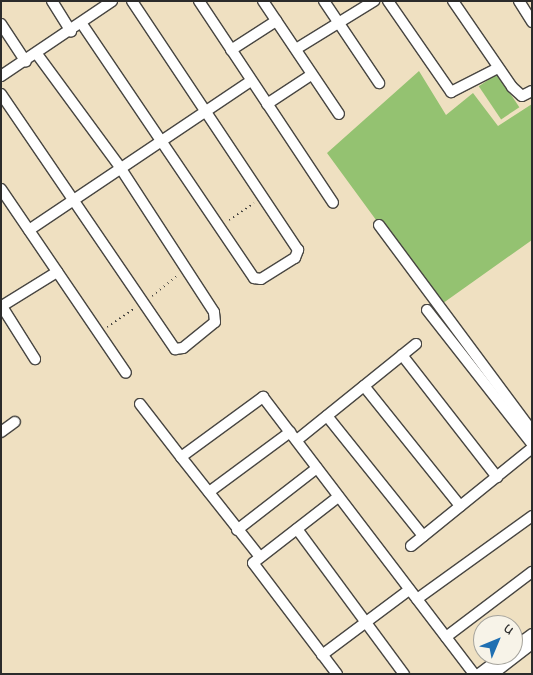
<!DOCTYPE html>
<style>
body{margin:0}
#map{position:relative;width:533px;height:675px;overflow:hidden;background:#efe0c1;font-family:"Indie Flower",sans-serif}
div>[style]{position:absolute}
.green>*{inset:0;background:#94c271;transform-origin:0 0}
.path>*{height:2px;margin-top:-1px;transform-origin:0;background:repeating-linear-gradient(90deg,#484642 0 1px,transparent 0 5px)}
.roads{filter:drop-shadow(1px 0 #484642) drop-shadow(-1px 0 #484642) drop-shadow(0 1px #484642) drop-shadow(0 -1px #484642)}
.minor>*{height:10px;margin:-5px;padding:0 5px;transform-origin:5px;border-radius:5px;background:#fff}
span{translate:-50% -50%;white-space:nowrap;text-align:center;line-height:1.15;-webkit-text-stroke:4px #f7f3e8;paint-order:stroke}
.frame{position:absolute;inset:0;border:2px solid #2b2b2b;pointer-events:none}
.north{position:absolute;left:473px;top:615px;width:50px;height:50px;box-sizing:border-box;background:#f7f3e8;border:1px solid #a5a39c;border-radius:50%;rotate:45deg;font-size:14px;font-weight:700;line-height:20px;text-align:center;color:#2b2b2b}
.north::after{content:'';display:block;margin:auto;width:18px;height:22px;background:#1f6fb2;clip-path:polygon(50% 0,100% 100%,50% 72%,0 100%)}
</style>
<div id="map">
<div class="green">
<i style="clip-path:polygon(419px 71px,446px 115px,473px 93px,498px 126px,532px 104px,532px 240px,439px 306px,327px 153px)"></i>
<i style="left:497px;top:74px;width:40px;height:22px;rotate:56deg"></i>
</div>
<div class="path">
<i style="left:229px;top:220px;width:30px;rotate:-34deg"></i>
<i style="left:152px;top:296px;width:33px;rotate:-39deg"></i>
<i style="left:107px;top:327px;width:32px;rotate:-34deg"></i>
</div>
<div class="roads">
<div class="minor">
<i style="left:52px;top:1px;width:36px;rotate:58deg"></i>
<i style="left:199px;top:1px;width:242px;rotate:56.4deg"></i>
<i style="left:263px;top:1px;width:136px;rotate:56.1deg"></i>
<i style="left:324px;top:1px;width:99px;rotate:56.1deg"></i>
<i style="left:388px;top:1px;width:111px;rotate:55.3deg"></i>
<i style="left:451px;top:92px;width:53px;rotate:-27.1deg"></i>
<i style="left:453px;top:1px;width:104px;rotate:55.5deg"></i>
<i style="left:512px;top:87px;width:13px;rotate:42deg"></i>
<i style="left:522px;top:96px;width:11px;rotate:-27deg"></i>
<i style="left:519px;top:1px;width:25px;rotate:58deg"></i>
<i style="left:1px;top:24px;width:45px;rotate:56.7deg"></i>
<i style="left:82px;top:24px;width:307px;rotate:55.9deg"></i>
<i style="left:254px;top:278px;width:7px;rotate:8deg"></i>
<i style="left:261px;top:279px;width:40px;rotate:-32deg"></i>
<i style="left:295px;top:258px;width:9px;rotate:-69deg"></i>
<i style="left:298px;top:250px;width:299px;rotate:-123.7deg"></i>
<i style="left:296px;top:49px;width:92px;rotate:-31.6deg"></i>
<i style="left:231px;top:50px;width:54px;rotate:-32.8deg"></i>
<i style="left:1px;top:76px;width:134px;rotate:-34deg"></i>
<i style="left:1px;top:94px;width:309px;rotate:55.7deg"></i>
<i style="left:175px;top:349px;width:8px;rotate:-7deg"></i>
<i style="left:183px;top:348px;width:41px;rotate:-39.1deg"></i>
<i style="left:215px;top:322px;width:10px;rotate:-96deg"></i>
<i style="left:214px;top:312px;width:173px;rotate:-123deg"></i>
<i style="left:120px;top:167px;width:140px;rotate:-126.3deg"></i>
<i style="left:267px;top:104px;width:53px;rotate:-33.4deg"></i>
<i style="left:1px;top:189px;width:222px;rotate:55.8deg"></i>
<i style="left:379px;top:225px;width:257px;rotate:53.4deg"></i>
<i style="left:29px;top:230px;width:267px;rotate:-33.9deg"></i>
<i style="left:1px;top:305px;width:64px;rotate:57.8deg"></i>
<i style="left:2px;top:306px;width:65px;rotate:-31.7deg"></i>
<i style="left:427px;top:310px;width:170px;rotate:51.9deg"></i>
<i style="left:402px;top:355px;width:155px;rotate:52.1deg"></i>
<i style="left:364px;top:386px;width:154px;rotate:51.3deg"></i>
<i style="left:140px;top:404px;width:67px;rotate:52.3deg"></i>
<i style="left:327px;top:416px;width:154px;rotate:51.3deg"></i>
<i style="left:1px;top:432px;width:17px;rotate:-36deg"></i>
<i style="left:297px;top:440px;width:153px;rotate:-38.9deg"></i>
<i style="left:209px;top:492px;width:101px;rotate:-36.5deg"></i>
<i style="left:297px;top:529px;width:180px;rotate:53.6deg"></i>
<i style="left:237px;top:530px;width:101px;rotate:-37.8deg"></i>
<i style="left:411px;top:546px;width:156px;rotate:-39deg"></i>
<i style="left:260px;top:557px;width:127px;rotate:-128.3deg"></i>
<i style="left:181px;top:457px;width:102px;rotate:-36.2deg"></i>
<i style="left:263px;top:397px;width:348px;rotate:52.7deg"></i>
<i style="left:417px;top:599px;width:142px;rotate:-35.8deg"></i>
<i style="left:446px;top:637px;width:108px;rotate:-37.1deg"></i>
<i style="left:513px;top:648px;width:24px;rotate:-36deg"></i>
<i style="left:322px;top:655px;width:109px;rotate:-36.8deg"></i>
<i style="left:337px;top:674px;width:139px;rotate:-127.1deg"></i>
<i style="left:253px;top:563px;width:108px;rotate:-37.8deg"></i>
<i style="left:479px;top:674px;width:31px;rotate:-37deg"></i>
<i style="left:493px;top:674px;width:49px;rotate:-37.6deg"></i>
</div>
</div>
<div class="frame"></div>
<div class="north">U</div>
</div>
